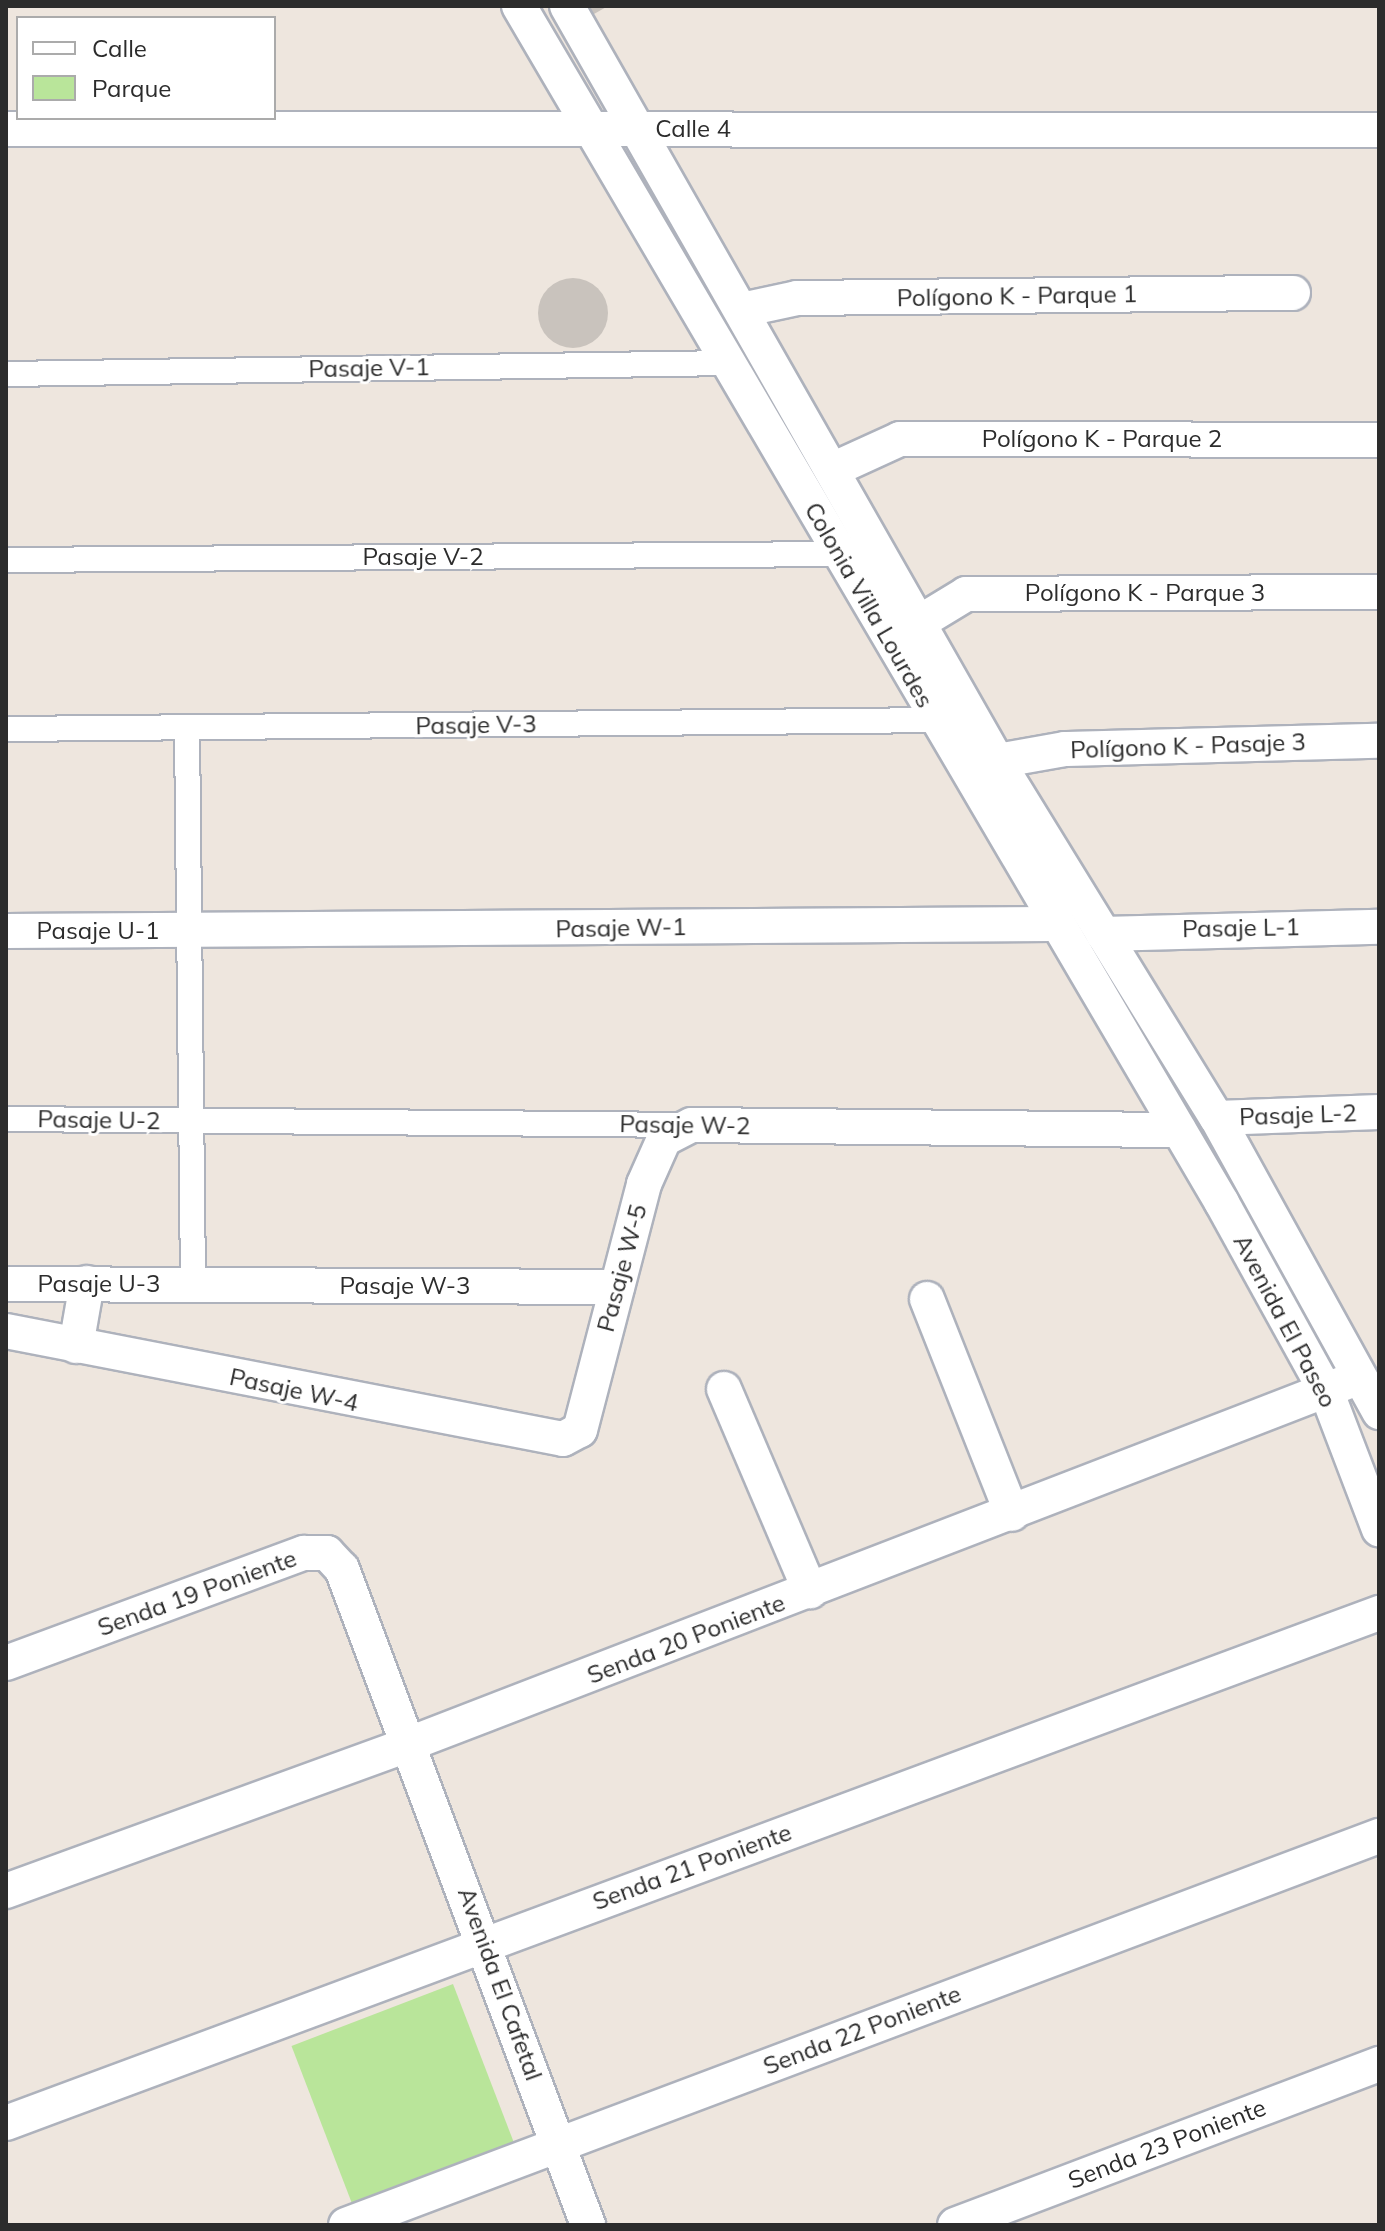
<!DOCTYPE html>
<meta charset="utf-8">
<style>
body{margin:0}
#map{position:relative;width:1385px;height:2231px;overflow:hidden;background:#eee6de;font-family:Mulish,sans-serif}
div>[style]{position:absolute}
.green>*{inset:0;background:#b9e59a;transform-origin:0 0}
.building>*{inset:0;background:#c9c3bd}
.round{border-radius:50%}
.roads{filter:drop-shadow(2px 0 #aeb2bc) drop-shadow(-2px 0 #aeb2bc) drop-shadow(0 2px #aeb2bc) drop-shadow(0 -2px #aeb2bc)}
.pedestrian>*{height:24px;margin:-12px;padding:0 12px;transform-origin:12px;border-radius:12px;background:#fff}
.minor>*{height:34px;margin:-17px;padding:0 17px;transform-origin:17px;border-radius:17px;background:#fff}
span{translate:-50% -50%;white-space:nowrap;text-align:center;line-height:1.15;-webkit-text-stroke:6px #fff;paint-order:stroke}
.street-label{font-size:24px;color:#2c2c2c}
.frame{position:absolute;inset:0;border:8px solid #2c2c2c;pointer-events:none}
.legend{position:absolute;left:16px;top:16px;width:260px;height:104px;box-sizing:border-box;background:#fff;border:2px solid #ababab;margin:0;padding:10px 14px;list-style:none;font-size:24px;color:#2c2c2c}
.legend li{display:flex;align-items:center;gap:16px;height:40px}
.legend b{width:40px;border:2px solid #ababab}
</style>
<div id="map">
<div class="green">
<i style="left:453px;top:1984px;width:172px;height:173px;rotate:69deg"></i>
</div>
<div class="building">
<i style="clip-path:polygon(572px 6px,608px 6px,580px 22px)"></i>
<i class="round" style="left:538px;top:278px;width:70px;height:70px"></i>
</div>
<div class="roads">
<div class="pedestrian">
<i style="left:6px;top:374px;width:722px;rotate:-0.87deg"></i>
<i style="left:6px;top:560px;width:832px;rotate:-0.41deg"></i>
<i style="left:187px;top:728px;width:557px;rotate:89.38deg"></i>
<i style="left:6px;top:729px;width:931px;rotate:-0.55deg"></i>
<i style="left:6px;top:1119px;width:682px;rotate:0.5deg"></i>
</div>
<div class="minor">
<i style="left:519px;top:6px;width:1388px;rotate:59.57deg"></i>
<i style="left:1222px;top:1203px;width:217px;rotate:61.1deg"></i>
<i style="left:1327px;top:1393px;width:146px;rotate:69.1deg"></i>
<i style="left:567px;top:6px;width:869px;rotate:60.34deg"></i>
<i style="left:997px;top:761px;width:419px;rotate:58.4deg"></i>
<i style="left:1217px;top:1118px;width:336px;rotate:61.1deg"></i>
<i style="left:6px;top:129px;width:1373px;rotate:0.04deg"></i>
<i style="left:741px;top:310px;width:57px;rotate:-12.1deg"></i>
<i style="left:797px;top:298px;width:496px;rotate:-0.6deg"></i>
<i style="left:832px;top:470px;width:75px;rotate:-24.5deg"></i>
<i style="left:900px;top:439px;width:479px;rotate:0.1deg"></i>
<i style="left:920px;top:622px;width:54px;rotate:-31.3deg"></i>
<i style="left:966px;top:594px;width:413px;rotate:-0.3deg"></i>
<i style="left:997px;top:761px;width:69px;rotate:-10deg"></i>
<i style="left:1065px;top:749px;width:314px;rotate:-1.5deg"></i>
<i style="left:6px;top:931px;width:1046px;rotate:-0.38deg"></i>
<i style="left:1103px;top:934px;width:276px;rotate:-1.5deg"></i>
<i style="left:1217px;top:1118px;width:162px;rotate:-2.1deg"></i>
<i style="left:6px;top:1284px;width:611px;rotate:0.28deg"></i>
<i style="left:927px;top:1299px;width:231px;rotate:68.4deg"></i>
<i style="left:6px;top:1331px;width:567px;rotate:10.97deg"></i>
<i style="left:563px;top:1439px;width:19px;rotate:-28deg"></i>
<i style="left:580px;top:1430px;width:254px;rotate:-75.4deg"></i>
<i style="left:644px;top:1184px;width:49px;rotate:-66deg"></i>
<i style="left:664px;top:1139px;width:31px;rotate:-27deg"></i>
<i style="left:692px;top:1125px;width:487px;rotate:0.6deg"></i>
<i style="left:76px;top:1346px;width:64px;rotate:-80.1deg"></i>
<i style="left:724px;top:1389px;width:220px;rotate:66.9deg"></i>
<i style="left:6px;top:1663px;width:318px;rotate:-20.3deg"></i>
<i style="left:304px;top:1553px;width:23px"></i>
<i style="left:327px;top:1553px;width:22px;rotate:47deg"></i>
<i style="left:342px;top:1569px;width:701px;rotate:69.44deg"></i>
<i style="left:6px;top:1891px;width:429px;rotate:-20deg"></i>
<i style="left:409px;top:1744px;width:1005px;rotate:-21.1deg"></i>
<i style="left:6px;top:2123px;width:1465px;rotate:-20.38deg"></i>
<i style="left:346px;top:2225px;width:1104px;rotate:-20.64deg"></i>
<i style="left:955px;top:2225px;width:454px;rotate:-20.8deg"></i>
</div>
</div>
<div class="street-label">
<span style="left:693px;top:129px">Calle 4</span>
<span style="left:1017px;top:296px;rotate:-1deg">Polígono K - Parque 1</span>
<span style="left:369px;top:368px;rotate:-1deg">Pasaje V-1</span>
<span style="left:1102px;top:439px">Polígono K - Parque 2</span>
<span style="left:423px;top:557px">Pasaje V-2</span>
<span style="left:1145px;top:593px">Polígono K - Parque 3</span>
<span style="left:869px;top:605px;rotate:60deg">Colonia Villa Lourdes</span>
<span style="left:476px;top:725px;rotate:-1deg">Pasaje V-3</span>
<span style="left:1188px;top:746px;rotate:-2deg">Polígono K - Pasaje 3</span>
<span style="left:621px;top:928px;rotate:-1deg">Pasaje W-1</span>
<span style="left:1241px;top:928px;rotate:-1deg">Pasaje L-1</span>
<span style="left:98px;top:931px">Pasaje U-1</span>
<span style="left:1298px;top:1115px;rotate:-2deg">Pasaje L-2</span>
<span style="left:99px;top:1120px;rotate:1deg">Pasaje U-2</span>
<span style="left:685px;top:1125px;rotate:1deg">Pasaje W-2</span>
<span style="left:622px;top:1268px;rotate:-75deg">Pasaje W-5</span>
<span style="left:99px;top:1284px">Pasaje U-3</span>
<span style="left:405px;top:1286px">Pasaje W-3</span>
<span style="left:1285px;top:1321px;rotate:62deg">Avenida El Paseo</span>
<span style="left:294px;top:1390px;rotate:12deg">Pasaje W-4</span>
<span style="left:197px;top:1593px;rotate:-20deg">Senda 19 Poniente</span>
<span style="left:686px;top:1639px;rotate:-21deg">Senda 20 Poniente</span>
<span style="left:692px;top:1867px;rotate:-20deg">Senda 21 Poniente</span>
<span style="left:500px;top:1984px;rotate:70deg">Avenida El Cafetal</span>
<span style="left:862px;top:2030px;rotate:-21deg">Senda 22 Poniente</span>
<span style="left:1167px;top:2144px;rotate:-21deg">Senda 23 Poniente</span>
</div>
<div class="frame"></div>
<ul class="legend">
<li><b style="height:10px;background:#fff"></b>Calle</li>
<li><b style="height:22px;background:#b9e59a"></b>Parque</li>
</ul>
</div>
